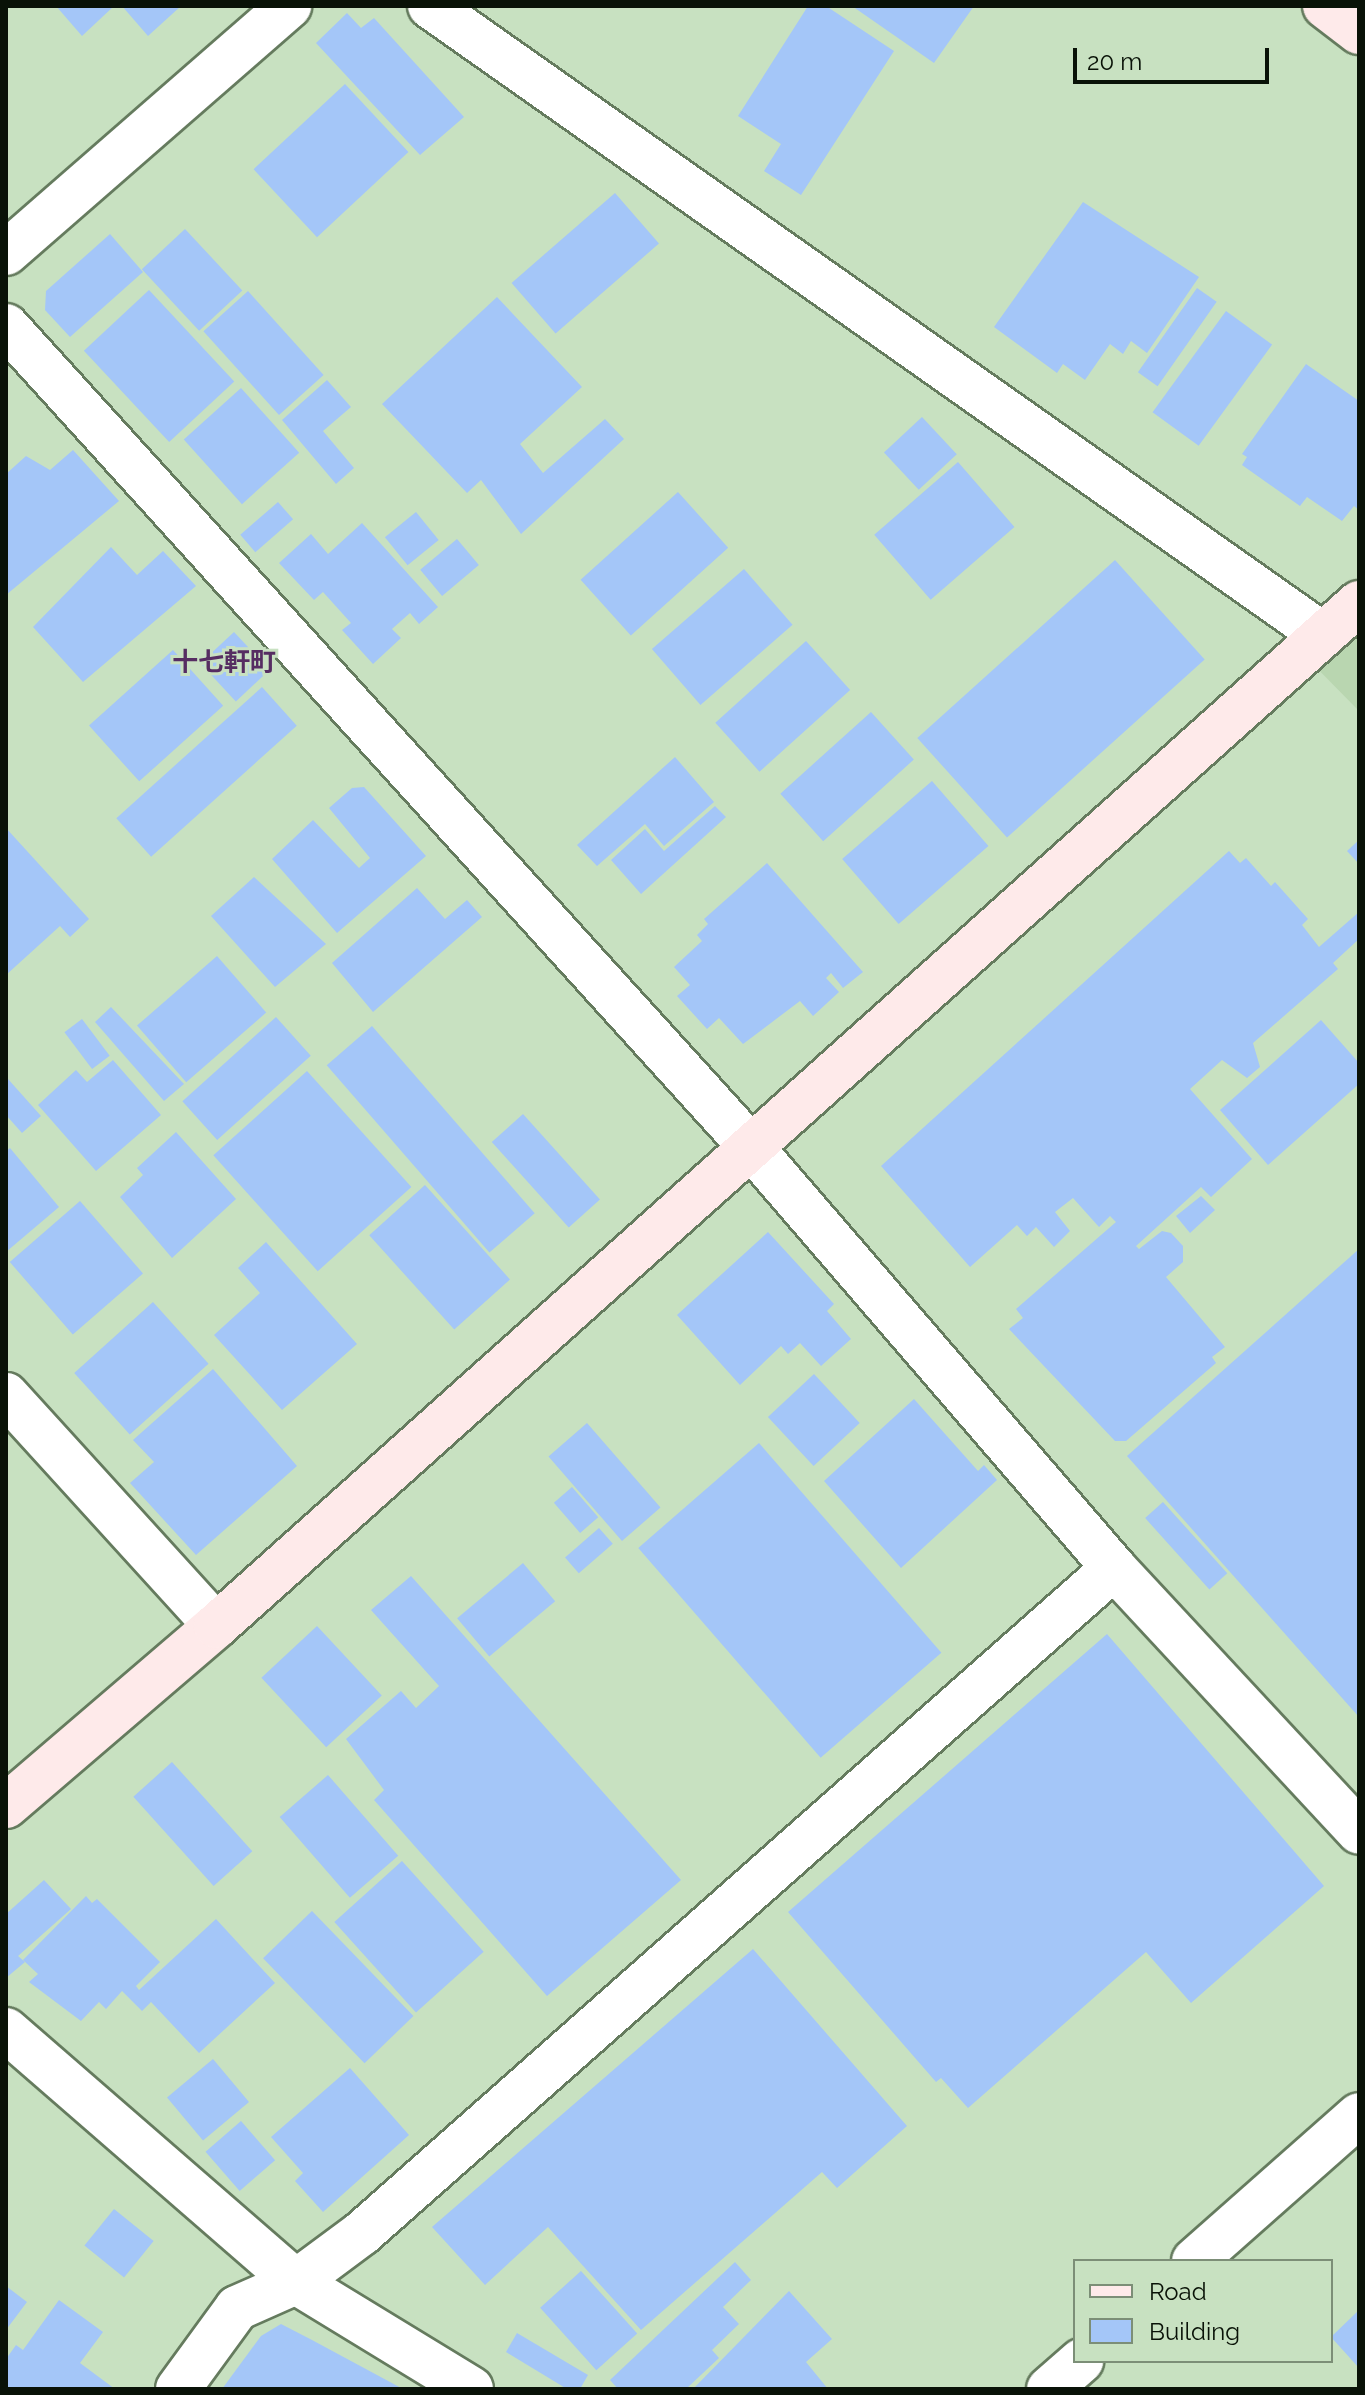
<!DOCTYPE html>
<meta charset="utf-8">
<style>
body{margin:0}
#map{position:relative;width:1365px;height:2395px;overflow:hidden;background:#c8e1c1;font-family:Raleway,"Noto Sans JP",sans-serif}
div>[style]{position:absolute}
.built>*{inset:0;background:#b9d6b0}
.building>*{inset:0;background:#a4c6f8;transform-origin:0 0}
.roads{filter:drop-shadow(2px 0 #657b5e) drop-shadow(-2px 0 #657b5e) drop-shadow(0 2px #657b5e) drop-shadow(0 -2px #657b5e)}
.street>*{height:44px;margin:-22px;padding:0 22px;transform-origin:22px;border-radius:22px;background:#fff}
.secondary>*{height:44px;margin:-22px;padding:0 22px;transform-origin:22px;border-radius:22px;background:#feeaea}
span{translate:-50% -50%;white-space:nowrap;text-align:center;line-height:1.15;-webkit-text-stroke:6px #c8e1c1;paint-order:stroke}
.neighbourhood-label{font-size:26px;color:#562d62;font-weight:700}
.frame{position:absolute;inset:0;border:8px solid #091207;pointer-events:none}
.legend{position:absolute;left:1073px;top:2259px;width:260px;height:104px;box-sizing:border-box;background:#c8e1c1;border:2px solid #7c8e77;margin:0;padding:10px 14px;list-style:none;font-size:24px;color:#091207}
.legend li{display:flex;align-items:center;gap:16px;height:40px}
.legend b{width:40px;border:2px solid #7c8e77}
.scale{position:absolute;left:1073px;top:48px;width:196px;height:36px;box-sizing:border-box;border:4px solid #091207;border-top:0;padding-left:10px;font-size:24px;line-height:28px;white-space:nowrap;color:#091207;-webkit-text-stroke:6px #c8e1c1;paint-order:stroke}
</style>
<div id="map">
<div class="built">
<i style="clip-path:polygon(1359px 602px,1359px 711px,1302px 653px)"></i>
</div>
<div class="building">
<i style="clip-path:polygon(56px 6px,114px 6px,82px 36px)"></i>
<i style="clip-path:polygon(122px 6px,181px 6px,148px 36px)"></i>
<i style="clip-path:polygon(808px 6px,826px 6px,894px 51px,801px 195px,764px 171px,781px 144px,738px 116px)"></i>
<i style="clip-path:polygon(852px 6px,974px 6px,934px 63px)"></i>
<i style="clip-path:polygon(347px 13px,361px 28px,374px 18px,464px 117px,420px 155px,316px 43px)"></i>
<i style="left:345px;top:84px;width:93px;height:125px;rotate:47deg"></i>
<i style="left:615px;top:193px;width:67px;height:137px;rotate:49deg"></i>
<i style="clip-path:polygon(1083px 202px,1199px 277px,1147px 353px,1131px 341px,1123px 354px,1110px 344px,1085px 380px,1063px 364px,1057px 373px,994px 327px)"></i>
<i style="left:185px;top:229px;width:84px;height:59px;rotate:47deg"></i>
<i style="clip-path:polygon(110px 234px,143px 272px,70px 337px,45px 310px,46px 291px)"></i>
<i style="left:1197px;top:288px;width:24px;height:103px;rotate:35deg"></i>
<i style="left:149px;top:290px;width:125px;height:89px;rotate:47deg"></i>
<i style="left:248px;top:291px;width:113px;height:60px;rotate:48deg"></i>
<i style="clip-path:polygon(497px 297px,582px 387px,520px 444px,543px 473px,605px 419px,624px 439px,521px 534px,481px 480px,467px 493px,382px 404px)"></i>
<i style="left:1226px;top:311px;width:57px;height:125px;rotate:36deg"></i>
<i style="clip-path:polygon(1306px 364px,1359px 401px,1359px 510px,1354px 506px,1342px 521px,1307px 497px,1300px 506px,1242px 465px,1247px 457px,1242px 454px)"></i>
<i style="clip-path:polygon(327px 380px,351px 407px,323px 431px,354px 468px,336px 484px,282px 420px)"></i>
<i style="left:241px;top:388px;width:87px;height:77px;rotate:48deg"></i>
<i style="left:922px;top:417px;width:51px;height:52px;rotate:47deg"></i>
<i style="clip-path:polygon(73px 450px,119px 501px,6px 595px,6px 474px,26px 456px,50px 470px)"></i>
<i style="left:958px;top:462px;width:86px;height:111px;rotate:49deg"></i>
<i style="left:678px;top:492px;width:75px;height:131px;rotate:48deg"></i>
<i style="left:278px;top:502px;width:23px;height:50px;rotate:49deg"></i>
<i style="left:416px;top:512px;width:36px;height:40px;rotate:51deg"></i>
<i style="clip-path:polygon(362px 523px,438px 607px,419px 624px,410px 613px,392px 629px,401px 638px,373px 664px,342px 630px,351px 623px,323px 592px,314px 600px,279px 563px,311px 534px,328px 554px)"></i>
<i style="left:457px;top:539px;width:34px;height:48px;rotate:50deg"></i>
<i style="clip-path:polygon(111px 547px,137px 575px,163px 551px,196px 586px,83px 682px,33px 627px)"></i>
<i style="left:1115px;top:560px;width:134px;height:266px;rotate:48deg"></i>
<i style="left:744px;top:569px;width:74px;height:122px;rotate:49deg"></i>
<i style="left:234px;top:632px;width:52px;height:46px;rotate:47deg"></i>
<i style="left:806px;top:641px;width:66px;height:122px;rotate:48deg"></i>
<i style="left:173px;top:650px;width:75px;height:113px;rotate:48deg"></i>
<i style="left:262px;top:687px;width:52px;height:196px;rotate:48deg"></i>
<i style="left:871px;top:712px;width:64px;height:122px;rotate:48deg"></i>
<i style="clip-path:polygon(675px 757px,714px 802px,664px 846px,645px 824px,597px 866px,577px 845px)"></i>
<i style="left:932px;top:781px;width:86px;height:119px;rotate:49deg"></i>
<i style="clip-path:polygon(364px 787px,426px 856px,337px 933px,272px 859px,313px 820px,359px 868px,370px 858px,329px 808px,352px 788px)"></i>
<i style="clip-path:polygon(715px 806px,726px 817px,641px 894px,611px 860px,645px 829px,664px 851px)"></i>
<i style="clip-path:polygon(6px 828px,89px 919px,70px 937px,60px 926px,6px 975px)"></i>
<i style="clip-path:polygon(1359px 840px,1359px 864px,1347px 851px)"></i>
<i style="clip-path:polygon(1229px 851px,1240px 863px,1246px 858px,1271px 886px,1275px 882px,1308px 919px,1302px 925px,1319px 947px,1359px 912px,1359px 939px,1333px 963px,1338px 969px,1253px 1043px,1260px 1067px,1247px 1078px,1222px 1060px,1190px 1089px,1252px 1159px,1211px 1197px,1201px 1187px,1136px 1246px,1139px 1249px,1162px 1231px,1171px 1233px,1183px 1246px,1183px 1262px,1166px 1277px,1225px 1347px,1212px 1357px,1216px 1363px,1126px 1441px,1115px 1441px,1009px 1329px,1023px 1318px,1016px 1309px,1116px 1222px,1110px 1216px,1099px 1227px,1073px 1198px,1055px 1212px,1070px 1231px,1054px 1247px,1036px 1227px,1027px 1236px,1017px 1225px,970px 1267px,881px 1166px)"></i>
<i style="clip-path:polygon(767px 863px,863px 972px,843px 988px,831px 973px,826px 978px,839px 992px,813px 1016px,800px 1001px,743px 1044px,719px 1018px,707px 1029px,677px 996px,690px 985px,674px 967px,702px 941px,697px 935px,708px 924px,704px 919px)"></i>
<i style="clip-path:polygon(254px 877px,326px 944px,275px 987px,211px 916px)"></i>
<i style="clip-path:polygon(417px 888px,445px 919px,467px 900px,482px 917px,373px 1012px,332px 963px)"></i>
<i style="left:217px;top:956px;width:75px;height:106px;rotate:49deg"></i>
<i style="clip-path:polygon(111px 1007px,184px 1084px,164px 1101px,95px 1022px)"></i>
<i style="left:276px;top:1017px;width:52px;height:126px;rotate:48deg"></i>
<i style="left:82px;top:1019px;width:46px;height:22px;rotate:53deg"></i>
<i style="clip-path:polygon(1321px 1020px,1359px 1063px,1359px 1084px,1268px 1165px,1220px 1110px)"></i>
<i style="left:372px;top:1026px;width:248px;height:60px;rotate:49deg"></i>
<i style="clip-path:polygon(113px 1060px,161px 1115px,96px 1171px,38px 1105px,76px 1070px,87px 1082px)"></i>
<i style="left:307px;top:1071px;width:156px;height:126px;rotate:48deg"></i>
<i style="clip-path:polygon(8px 1079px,41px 1116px,22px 1133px,6px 1115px)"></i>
<i style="left:523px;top:1114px;width:115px;height:42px;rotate:48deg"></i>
<i style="clip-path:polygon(176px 1132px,236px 1199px,172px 1258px,120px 1197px,143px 1175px,137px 1168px)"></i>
<i style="clip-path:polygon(10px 1148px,59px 1207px,6px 1252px,6px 1151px)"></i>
<i style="left:425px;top:1185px;width:127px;height:75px;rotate:48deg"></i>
<i style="clip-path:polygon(1201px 1196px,1215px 1210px,1190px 1233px,1176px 1216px)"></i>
<i style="left:80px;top:1201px;width:96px;height:93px;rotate:49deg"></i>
<i style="clip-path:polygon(768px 1232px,834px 1304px,827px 1311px,851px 1339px,821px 1366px,800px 1343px,788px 1354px,781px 1346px,740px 1385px,677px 1315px)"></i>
<i style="clip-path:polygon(266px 1242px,357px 1344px,282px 1410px,214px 1335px,260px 1293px,238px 1268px)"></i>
<i style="clip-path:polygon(1359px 1249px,1359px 1717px,1127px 1456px)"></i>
<i style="left:153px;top:1302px;width:83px;height:106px;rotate:48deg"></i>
<i style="clip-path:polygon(213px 1369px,297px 1466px,196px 1555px,130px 1483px,154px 1462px,133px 1440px)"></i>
<i style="left:814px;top:1374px;width:67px;height:63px;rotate:47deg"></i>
<i style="clip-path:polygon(914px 1399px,978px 1471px,984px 1465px,997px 1480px,901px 1568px,824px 1481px)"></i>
<i style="left:587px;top:1423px;width:112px;height:51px;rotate:49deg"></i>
<i style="left:759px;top:1443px;width:278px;height:160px;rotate:49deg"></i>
<i style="left:572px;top:1487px;width:40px;height:24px;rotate:49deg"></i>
<i style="left:1163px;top:1502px;width:96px;height:24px;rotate:48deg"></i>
<i style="left:599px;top:1528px;width:21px;height:45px;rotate:49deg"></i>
<i style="left:523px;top:1563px;width:50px;height:86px;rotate:50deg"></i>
<i style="clip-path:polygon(411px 1576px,681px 1880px,547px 1996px,374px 1800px,384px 1790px,346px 1739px,401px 1691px,416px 1708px,439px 1686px,371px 1610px)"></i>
<i style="left:317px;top:1626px;width:95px;height:76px;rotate:47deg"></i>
<i style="clip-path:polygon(1107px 1634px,1324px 1886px,1191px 2003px,1146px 1952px,968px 2108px,941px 2078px,936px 2082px,788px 1912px)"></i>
<i style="left:172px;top:1762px;width:120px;height:52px;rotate:48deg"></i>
<i style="left:328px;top:1775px;width:107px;height:64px;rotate:49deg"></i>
<i style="left:402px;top:1861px;width:122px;height:91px;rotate:48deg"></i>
<i style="clip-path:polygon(44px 1880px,71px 1909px,18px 1956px,25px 1962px,6px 1978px,6px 1914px)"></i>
<i style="clip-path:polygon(86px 1896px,92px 1903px,97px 1899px,160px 1962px,136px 1986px,139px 1990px,216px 1919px,275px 1983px,199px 2053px,151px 2002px,142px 2011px,122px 1991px,106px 2009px,99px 2002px,81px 2021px,29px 1982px,38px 1974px,23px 1960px)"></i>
<i style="left:312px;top:1911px;width:146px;height:68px;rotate:46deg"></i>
<i style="clip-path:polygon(753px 1949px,907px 2126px,837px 2188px,822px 2172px,641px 2330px,548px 2227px,485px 2285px,432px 2227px)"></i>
<i style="left:213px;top:2059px;width:56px;height:60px;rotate:50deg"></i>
<i style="clip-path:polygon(350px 2068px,409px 2135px,323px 2212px,295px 2181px,303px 2173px,271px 2137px)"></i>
<i style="left:241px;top:2121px;width:52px;height:47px;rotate:49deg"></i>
<i style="left:114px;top:2209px;width:51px;height:47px;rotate:39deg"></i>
<i style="clip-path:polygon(735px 2262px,751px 2280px,723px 2307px,739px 2324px,712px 2350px,719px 2358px,686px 2389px,618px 2389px,610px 2380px)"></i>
<i style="left:581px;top:2271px;width:84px;height:55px;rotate:48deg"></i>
<i style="clip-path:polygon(6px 2286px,27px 2302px,6px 2330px)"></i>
<i style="clip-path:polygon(789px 2291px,832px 2339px,806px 2362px,828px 2389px,693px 2389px)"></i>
<i style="clip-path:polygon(59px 2300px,103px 2332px,80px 2363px,115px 2389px,6px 2389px,6px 2359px,16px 2345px,23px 2350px)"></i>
<i style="clip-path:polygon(1359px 2310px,1359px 2368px,1331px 2337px)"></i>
<i style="clip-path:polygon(281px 2324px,312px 2340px,403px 2389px,222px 2389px,261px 2336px)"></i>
<i style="clip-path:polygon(517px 2333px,588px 2375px,580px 2389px,567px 2389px,506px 2352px)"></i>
</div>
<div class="roads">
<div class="street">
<i style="left:430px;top:6px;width:1092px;rotate:35.16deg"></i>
<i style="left:6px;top:253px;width:376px;rotate:-41.1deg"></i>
<i style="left:6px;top:326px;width:1109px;rotate:47.78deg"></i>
<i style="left:751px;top:1147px;width:556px;rotate:49.23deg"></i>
<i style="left:1114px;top:1568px;width:360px;rotate:47.1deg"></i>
<i style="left:6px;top:1395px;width:312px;rotate:47.7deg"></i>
<i style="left:6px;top:2030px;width:384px;rotate:41deg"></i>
<i style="left:296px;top:2282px;width:205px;rotate:31.4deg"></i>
<i style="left:1194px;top:2261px;width:220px;rotate:-41.5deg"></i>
<i style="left:178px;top:2389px;width:100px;rotate:-53.9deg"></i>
<i style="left:237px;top:2308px;width:64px;rotate:-23.8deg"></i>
<i style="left:296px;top:2282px;width:82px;rotate:-36.6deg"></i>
<i style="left:362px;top:2233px;width:1004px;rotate:-41.49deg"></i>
<i style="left:1049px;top:2389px;width:43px;rotate:-41.2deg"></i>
</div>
<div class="secondary">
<i style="left:1325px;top:6px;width:43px;rotate:37.4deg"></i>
<i style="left:6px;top:1806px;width:277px;rotate:-40.6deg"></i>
<i style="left:216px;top:1626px;width:1534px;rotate:-41.83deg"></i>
</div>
</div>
<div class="neighbourhood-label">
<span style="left:224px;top:663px">十七軒町</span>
</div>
<div class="frame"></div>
<ul class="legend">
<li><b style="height:10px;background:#feeaea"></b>Road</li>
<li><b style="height:22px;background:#a4c6f8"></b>Building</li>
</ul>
<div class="scale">20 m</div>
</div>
